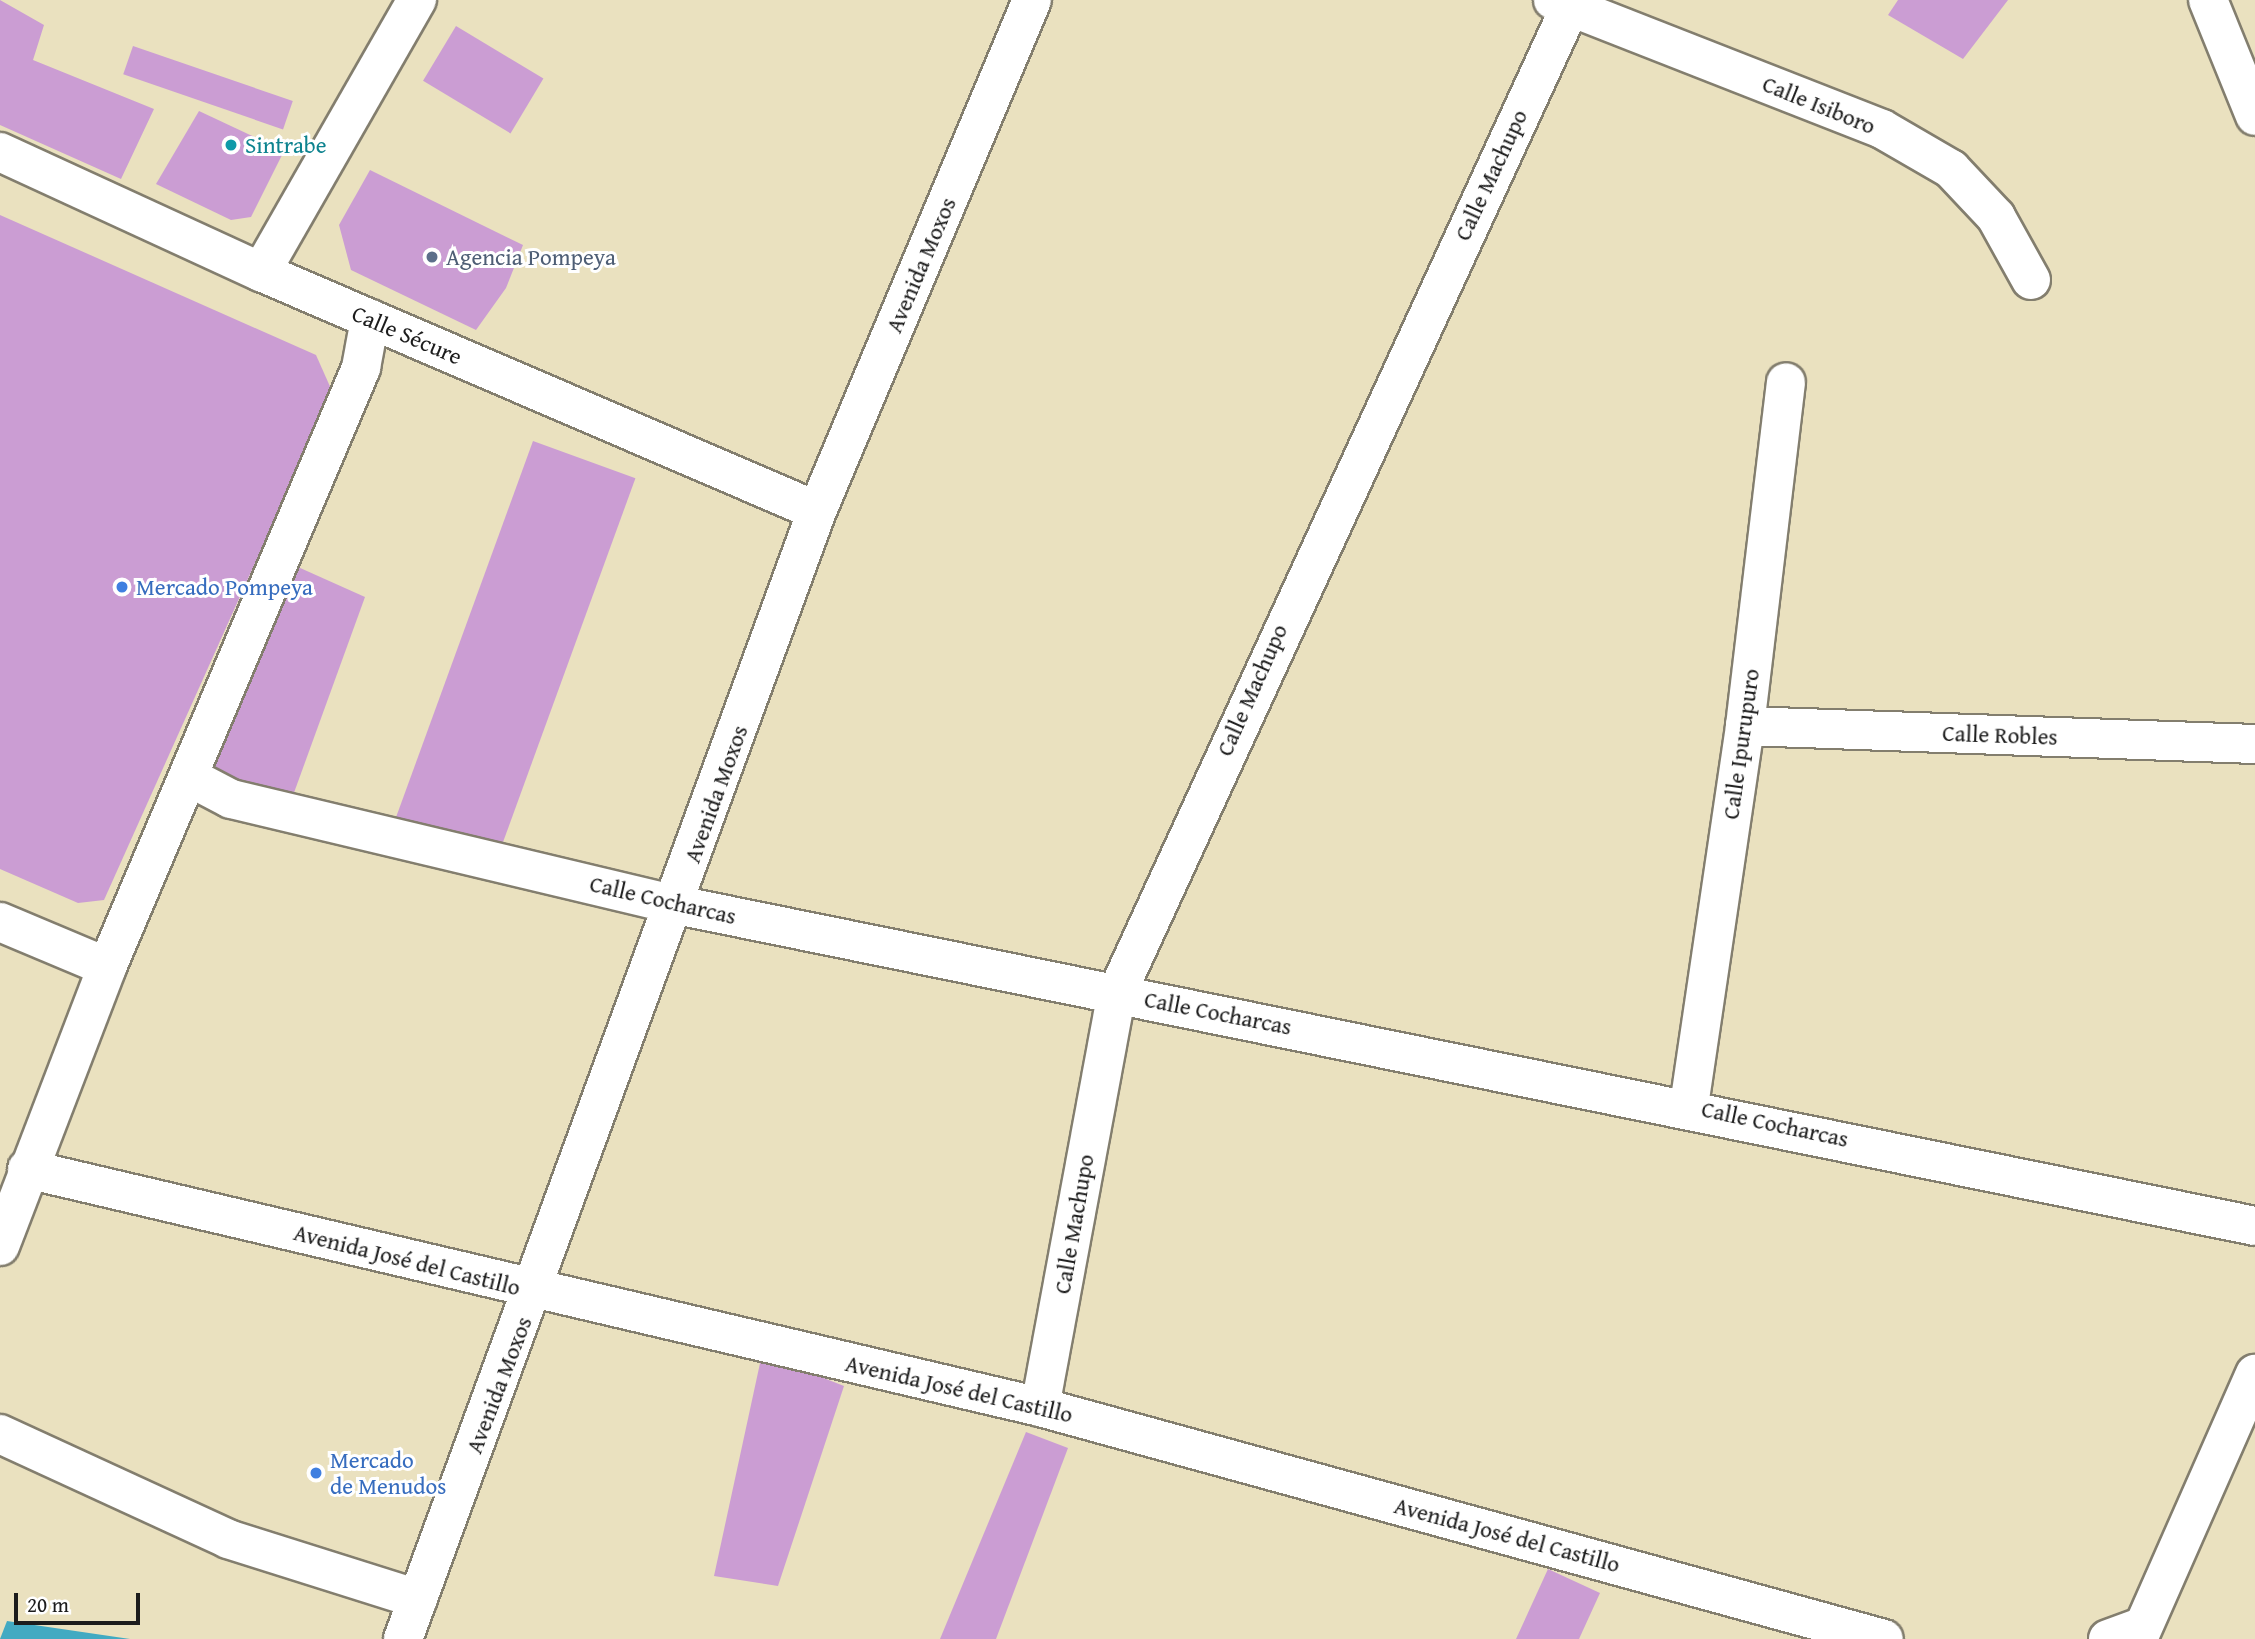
<!DOCTYPE html>
<meta charset="utf-8">
<style>
body{margin:0}
#map{position:relative;width:2255px;height:1639px;overflow:hidden;background:#eae1bf;font-family:"Gentium Book Plus",serif}
div>[style]{position:absolute}
.water>*{inset:0;background:#42aac2}
.building>*{inset:0;background:#cb9dd3;transform-origin:0 0}
.roads{filter:drop-shadow(2px 0 #837e6e) drop-shadow(-2px 0 #837e6e) drop-shadow(0 2px #837e6e) drop-shadow(0 -2px #837e6e)}
.minor>*{height:38px;margin:-19px;padding:0 19px;transform-origin:19px;border-radius:19px;background:#fff}
.major>*{height:38px;margin:-19px;padding:0 19px;transform-origin:19px;border-radius:19px;background:#fff}
.dots>*{width:19px;height:19px;translate:-50% -50%;box-sizing:border-box;border:4px solid #fff;border-radius:50%}
span{translate:-50% -50%;white-space:nowrap;text-align:center;line-height:1.15;-webkit-text-stroke:6px #fff;paint-order:stroke}
.street-label{font-size:23px;color:#1c1c1c}
.culture-label{font-size:23px;color:#0d838f}
.left{translate:0 -50%;text-align:left}
.service-label{font-size:23px;color:#4e5e75}
.shop-label{font-size:23px;color:#366cbe}
.scale{position:absolute;left:14px;top:1593px;width:126px;height:32px;box-sizing:border-box;border:4px solid #1c1c1c;border-top:0;padding-left:9px;font-size:21px;line-height:24px;white-space:nowrap;color:#1c1c1c;-webkit-text-stroke:5px #fff;paint-order:stroke}
</style>
<div id="map">
<div class="water">
<i style="clip-path:polygon(7px 1621px,130px 1639px,0 1639px)"></i>
</div>
<div class="building">
<i style="clip-path:polygon(0 0,44px 25px,33px 60px,154px 109px,121px 179px,0 125px)"></i>
<i style="clip-path:polygon(1898px 0,2008px 0,1963px 59px,1888px 15px)"></i>
<i style="left:456px;top:26px;width:102px;height:64px;rotate:31deg"></i>
<i style="left:133px;top:46px;width:169px;height:30px;rotate:19deg"></i>
<i style="clip-path:polygon(199px 111px,284px 151px,251px 217px,231px 220px,156px 184px)"></i>
<i style="clip-path:polygon(370px 170px,523px 245px,506px 288px,476px 330px,351px 270px,339px 225px)"></i>
<i style="clip-path:polygon(0 215px,316px 355px,332px 391px,104px 900px,78px 903px,0 869px)"></i>
<i style="left:533px;top:441px;width:109px;height:405px;rotate:20deg"></i>
<i style="clip-path:polygon(289px 563px,365px 597px,287px 812px,200px 773px)"></i>
<i style="clip-path:polygon(762px 1354px,844px 1386px,778px 1586px,714px 1576px)"></i>
<i style="clip-path:polygon(1026px 1432px,1068px 1448px,996px 1639px,940px 1639px)"></i>
<i style="clip-path:polygon(1548px 1569px,1600px 1593px,1579px 1639px,1516px 1639px)"></i>
</div>
<div class="roads">
<div class="minor">
<i style="left:1553px;top:0;width:353px;rotate:21.4deg"></i>
<i style="left:1882px;top:129px;width:80px;rotate:30.1deg"></i>
<i style="left:1951px;top:169px;width:66px;rotate:46.8deg"></i>
<i style="left:1996px;top:217px;width:72px;rotate:60.9deg"></i>
<i style="left:2208px;top:0;width:125px;rotate:67.9deg"></i>
<i style="left:0;top:152px;width:287px;rotate:24.7deg"></i>
<i style="left:261px;top:272px;width:605px;rotate:23.26deg"></i>
<i style="left:261px;top:272px;width:314px;rotate:-60.2deg"></i>
<i style="left:1745px;top:726px;width:510px;rotate:2.02deg"></i>
<i style="left:189px;top:777px;width:47px;rotate:27.6deg"></i>
<i style="left:231px;top:799px;width:458px;rotate:13.4deg"></i>
<i style="left:677px;top:905px;width:1610px;rotate:11.5deg"></i>
<i style="left:0;top:922px;width:116px;rotate:22.8deg"></i>
<i style="left:1689px;top:1106px;width:384px;rotate:-81.6deg"></i>
<i style="left:1745px;top:726px;width:346px;rotate:-83.2deg"></i>
<i style="left:27px;top:1169px;width:1041px;rotate:13.22deg"></i>
<i style="left:1040px;top:1407px;width:875px;rotate:15.37deg"></i>
<i style="left:0;top:1246px;width:299px;rotate:-69deg"></i>
<i style="left:107px;top:967px;width:651px;rotate:-67.02deg"></i>
<i style="left:361px;top:368px;width:50px;rotate:-79.6deg"></i>
<i style="left:1040px;top:1407px;width:421px;rotate:-79.5deg"></i>
<i style="left:1117px;top:993px;width:1085px;rotate:-65.32deg"></i>
<i style="left:0;top:1434px;width:251px;rotate:24.7deg"></i>
<i style="left:228px;top:1539px;width:199px;rotate:17.5deg"></i>
<i style="left:403px;top:1639px;width:1202px;rotate:-69.85deg"></i>
<i style="left:817px;top:511px;width:554px;rotate:-67.18deg"></i>
<i style="left:2108px;top:1639px;width:37px;rotate:-20deg"></i>
</div>
<div class="major">
<i style="left:2138px;top:1639px;width:290px;rotate:-66.2deg"></i>
</div>
</div>
<div class="dots">
<i style="left:231px;top:145px;background:#0f9aa8"></i>
<i style="left:432px;top:257px;background:#5c6f8a"></i>
<i style="left:122px;top:587px;background:#3f7fe0"></i>
<i style="left:316px;top:1473px;background:#3f7fe0"></i>
</div>
<div class="street-label">
<span style="left:1819px;top:105px;rotate:22deg">Calle Isiboro</span>
<span style="left:1491px;top:175px;rotate:-65deg">Calle Machupo</span>
<span style="left:921px;top:265px;rotate:-67deg">Avenida Moxos</span>
<span style="left:407px;top:335px;rotate:23deg">Calle Sécure</span>
<span style="left:1252px;top:690px;rotate:-66deg">Calle Machupo</span>
<span style="left:2000px;top:735px;rotate:2deg">Calle Robles</span>
<span style="left:1741px;top:744px;rotate:-82deg">Calle Ipurupuro</span>
<span style="left:716px;top:794px;rotate:-70deg">Avenida Moxos</span>
<span style="left:663px;top:900px;rotate:13deg">Calle Cocharcas</span>
<span style="left:1218px;top:1013px;rotate:11deg">Calle Cocharcas</span>
<span style="left:1775px;top:1124px;rotate:12deg">Calle Cocharcas</span>
<span style="left:1074px;top:1224px;rotate:-80deg">Calle Machupo</span>
<span style="left:407px;top:1260px;rotate:14deg">Avenida José del Castillo</span>
<span style="left:499px;top:1385px;rotate:-69deg">Avenida Moxos</span>
<span style="left:959px;top:1389px;rotate:13deg">Avenida José del Castillo</span>
<span style="left:1507px;top:1535px;rotate:15deg">Avenida José del Castillo</span>
</div>
<div class="culture-label">
<span class="left" style="left:245px;top:145px">Sintrabe</span>
</div>
<div class="service-label">
<span class="left" style="left:446px;top:257px">Agencia Pompeya</span>
</div>
<div class="shop-label">
<span class="left" style="left:136px;top:587px">Mercado Pompeya</span>
<span class="left" style="left:330px;top:1473px">Mercado<br>de Menudos</span>
</div>
<div class="scale">20 m</div>
</div>
